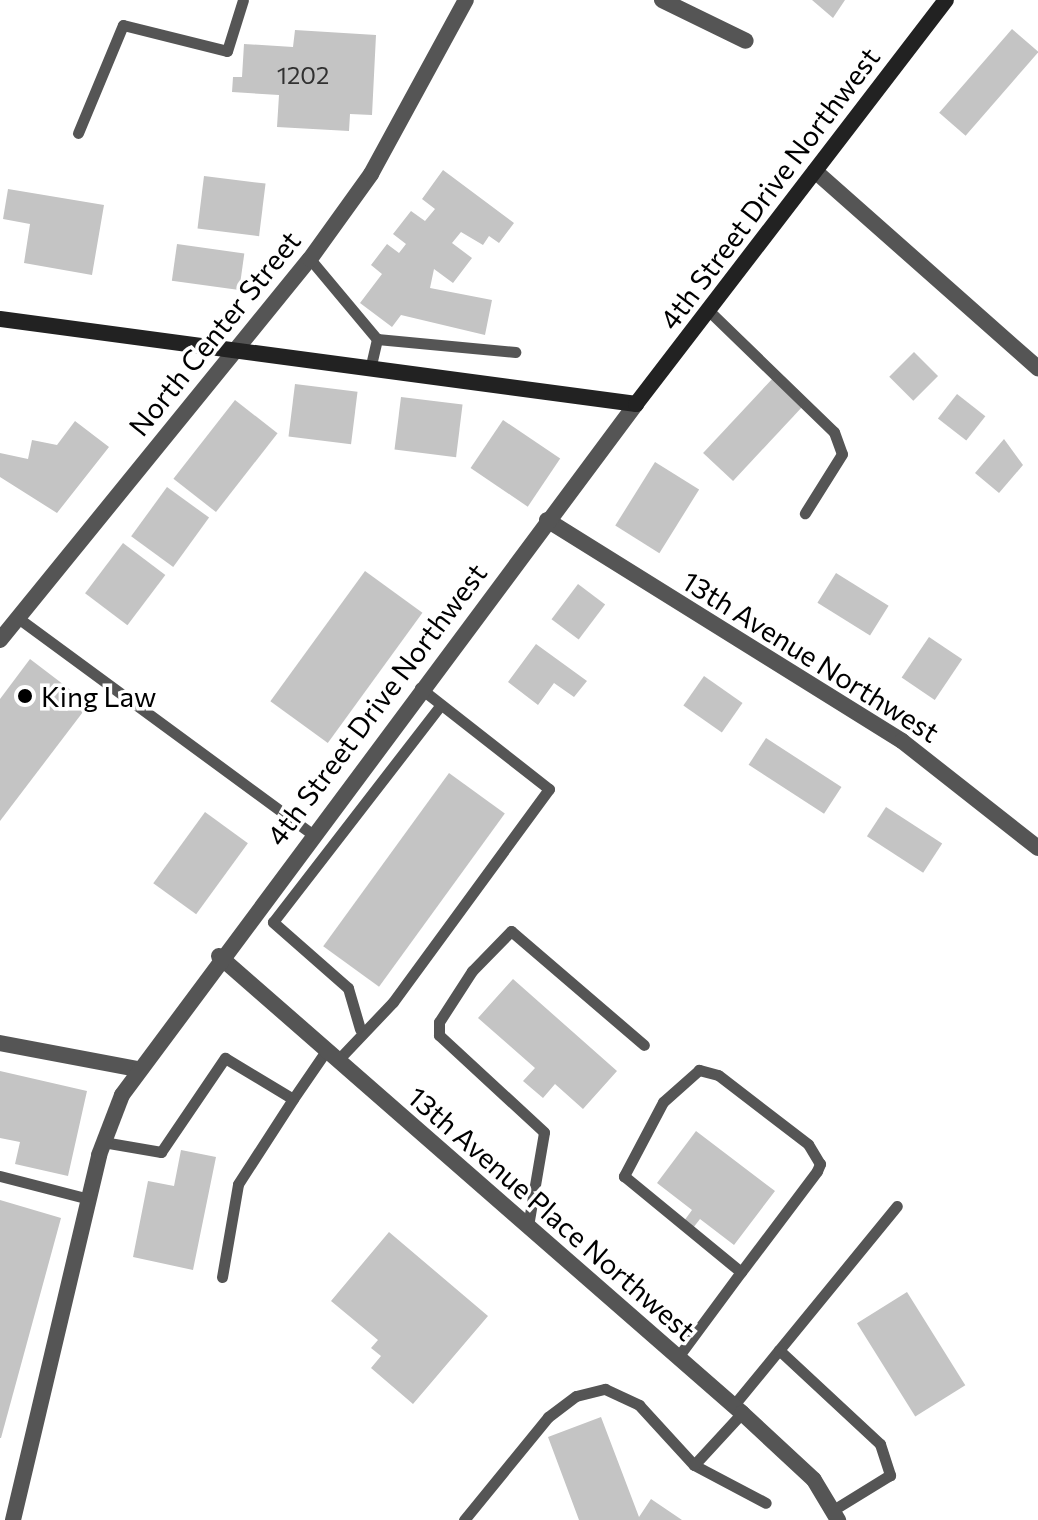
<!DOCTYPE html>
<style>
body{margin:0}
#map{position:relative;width:1038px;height:1520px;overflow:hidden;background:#fff;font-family:Commissioner,sans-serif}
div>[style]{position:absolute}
.building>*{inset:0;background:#c4c4c4;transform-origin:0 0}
.service>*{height:11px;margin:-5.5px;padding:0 5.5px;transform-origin:5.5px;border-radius:5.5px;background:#555}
.minor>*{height:16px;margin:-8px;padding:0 8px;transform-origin:8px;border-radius:8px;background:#555}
.secondary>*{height:16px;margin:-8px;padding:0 8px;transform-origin:8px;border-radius:8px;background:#222}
.dots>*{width:22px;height:22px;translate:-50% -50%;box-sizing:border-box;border:4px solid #fff;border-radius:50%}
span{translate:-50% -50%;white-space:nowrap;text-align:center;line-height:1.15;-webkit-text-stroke:7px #fff;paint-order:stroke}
.number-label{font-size:24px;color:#313131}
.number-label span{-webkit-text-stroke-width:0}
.street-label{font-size:28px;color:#000}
.poi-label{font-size:28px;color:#000}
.left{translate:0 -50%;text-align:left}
</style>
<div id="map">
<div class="building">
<i style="clip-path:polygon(812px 0,845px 0,833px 18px)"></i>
<i style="left:1012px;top:29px;width:35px;height:111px;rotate:41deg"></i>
<i style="clip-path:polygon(295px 30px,376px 35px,372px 115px,350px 114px,349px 131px,277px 127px,279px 95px,232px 92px,233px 77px,242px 77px,244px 44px,293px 47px)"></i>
<i style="clip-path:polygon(443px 170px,514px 223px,499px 243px,489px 236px,483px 245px,461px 232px,452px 243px,472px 258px,453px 283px,434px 269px,430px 288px,492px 300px,485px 335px,401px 315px,392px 327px,360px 303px,382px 274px,371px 265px,387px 244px,399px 253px,406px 244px,393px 234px,411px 211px,425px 221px,435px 209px,422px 199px)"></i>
<i style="left:204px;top:176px;width:62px;height:53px;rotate:7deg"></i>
<i style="clip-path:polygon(8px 189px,104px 205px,92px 275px,24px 263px,30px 224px,3px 219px)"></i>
<i style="left:177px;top:244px;width:68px;height:37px;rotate:8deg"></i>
<i style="left:914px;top:352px;width:34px;height:35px;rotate:45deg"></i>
<i style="left:774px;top:377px;width:41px;height:104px;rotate:43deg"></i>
<i style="left:295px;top:384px;width:63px;height:53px;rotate:7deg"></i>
<i style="left:957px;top:394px;width:36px;height:31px;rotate:38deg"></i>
<i style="left:401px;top:397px;width:62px;height:53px;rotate:7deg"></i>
<i style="left:235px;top:400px;width:54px;height:100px;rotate:38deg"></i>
<i style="left:503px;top:420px;width:69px;height:58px;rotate:34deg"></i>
<i style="clip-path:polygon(75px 421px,109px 447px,57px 513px,0 477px,0 453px,28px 459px,32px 440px,57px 445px)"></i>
<i style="clip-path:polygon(1004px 439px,1023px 465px,999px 493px,975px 473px)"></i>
<i style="left:655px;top:462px;width:52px;height:75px;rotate:32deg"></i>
<i style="left:167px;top:487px;width:52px;height:61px;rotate:36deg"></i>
<i style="left:123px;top:543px;width:53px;height:63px;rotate:37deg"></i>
<i style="left:365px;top:571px;width:71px;height:161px;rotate:36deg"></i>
<i style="left:836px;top:573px;width:62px;height:35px;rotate:32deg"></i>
<i style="left:578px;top:584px;width:34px;height:44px;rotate:37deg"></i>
<i style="left:929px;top:637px;width:40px;height:49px;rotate:34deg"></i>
<i style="clip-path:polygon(536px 644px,587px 681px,574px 697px,554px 683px,538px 705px,508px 682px)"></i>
<i style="clip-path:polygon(30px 659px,89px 704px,0 821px,0 699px)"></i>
<i style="left:704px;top:676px;width:47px;height:36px;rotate:35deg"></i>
<i style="left:766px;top:738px;width:90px;height:32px;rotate:33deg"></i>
<i style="left:449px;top:773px;width:69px;height:214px;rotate:36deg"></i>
<i style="left:886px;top:807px;width:67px;height:35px;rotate:33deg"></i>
<i style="left:205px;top:812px;width:53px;height:88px;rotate:36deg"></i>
<i style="clip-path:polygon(513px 979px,617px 1071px,583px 1109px,555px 1084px,543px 1098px,523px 1081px,535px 1068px,478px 1018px)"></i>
<i style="clip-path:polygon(0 1071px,87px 1091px,68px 1176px,15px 1164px,20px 1142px,0 1138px)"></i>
<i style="clip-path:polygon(696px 1131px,775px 1191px,734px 1245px,700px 1219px,693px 1228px,684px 1221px,692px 1210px,657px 1183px)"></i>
<i style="clip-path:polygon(181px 1150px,216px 1157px,193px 1270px,133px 1257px,148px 1181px,174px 1186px)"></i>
<i style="clip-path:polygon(0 1200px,61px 1218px,1px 1438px,0 1438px)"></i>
<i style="clip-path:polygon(389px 1232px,488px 1316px,413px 1404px,371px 1368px,381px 1356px,371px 1348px,378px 1340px,331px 1301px)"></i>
<i style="left:907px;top:1292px;width:110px;height:59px;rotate:58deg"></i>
<i style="clip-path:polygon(601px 1417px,639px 1517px,651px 1499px,682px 1520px,579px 1520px,548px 1437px)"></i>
</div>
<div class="service">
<i style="left:78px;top:133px;width:117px;rotate:-67.4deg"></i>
<i style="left:123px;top:25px;width:107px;rotate:14deg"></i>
<i style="left:227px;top:51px;width:53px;rotate:-72.6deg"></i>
<i style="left:310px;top:259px;width:104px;rotate:50.1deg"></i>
<i style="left:377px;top:339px;width:139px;rotate:5.4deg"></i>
<i style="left:708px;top:310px;width:175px;rotate:44.1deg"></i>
<i style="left:834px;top:432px;width:23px;rotate:70deg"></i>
<i style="left:842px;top:454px;width:70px;rotate:122.1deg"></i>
<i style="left:371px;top:365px;width:27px;rotate:-77deg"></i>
<i style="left:18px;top:618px;width:363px;rotate:36.3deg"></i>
<i style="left:360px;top:1029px;width:43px;rotate:-106.3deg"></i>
<i style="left:348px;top:988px;width:100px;rotate:-138.7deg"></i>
<i style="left:273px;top:922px;width:273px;rotate:-52.3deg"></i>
<i style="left:337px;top:1061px;width:81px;rotate:-46.5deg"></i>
<i style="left:393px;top:1002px;width:264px;rotate:-53.8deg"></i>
<i style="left:549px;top:789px;width:164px;rotate:-141.9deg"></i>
<i style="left:103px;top:1142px;width:59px;rotate:9.8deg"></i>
<i style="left:161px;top:1152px;width:114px;rotate:-55.8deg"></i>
<i style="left:225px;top:1058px;width:79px;rotate:31.1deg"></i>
<i style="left:293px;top:1099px;width:58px;rotate:-55.5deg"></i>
<i style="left:0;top:1176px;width:92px;rotate:14.5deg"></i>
<i style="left:528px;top:1226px;width:95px;rotate:-80.3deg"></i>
<i style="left:544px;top:1132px;width:143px;rotate:-137.3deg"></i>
<i style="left:439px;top:1035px;width:13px;rotate:-90deg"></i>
<i style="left:439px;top:1022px;width:61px;rotate:-57.1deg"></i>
<i style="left:472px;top:971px;width:56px;rotate:-45.7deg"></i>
<i style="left:511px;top:931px;width:175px;rotate:40.6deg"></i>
<i style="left:222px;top:1277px;width:94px;rotate:-80.2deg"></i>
<i style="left:238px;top:1184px;width:101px;rotate:-57.1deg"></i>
<i style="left:779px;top:1350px;width:186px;rotate:-50.7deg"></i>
<i style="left:678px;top:1357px;width:106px;rotate:-53.5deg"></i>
<i style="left:741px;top:1272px;width:126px;rotate:-53deg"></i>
<i style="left:817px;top:1171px;width:8px;rotate:-67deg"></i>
<i style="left:820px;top:1164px;width:23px;rotate:-121deg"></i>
<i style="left:808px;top:1144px;width:113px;rotate:-142.5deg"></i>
<i style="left:718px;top:1075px;width:20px;rotate:-165deg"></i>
<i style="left:699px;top:1070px;width:48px;rotate:138.4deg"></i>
<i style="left:663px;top:1102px;width:84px;rotate:117.8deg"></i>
<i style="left:624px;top:1176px;width:151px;rotate:39.4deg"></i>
<i style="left:733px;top:1406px;width:72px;rotate:-50.6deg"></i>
<i style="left:779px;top:1350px;width:138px;rotate:42.9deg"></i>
<i style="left:880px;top:1444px;width:33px;rotate:72deg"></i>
<i style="left:890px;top:1475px;width:67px;rotate:148.4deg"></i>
<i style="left:694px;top:1465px;width:81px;rotate:27.8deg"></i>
<i style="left:464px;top:1520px;width:133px;rotate:-50.8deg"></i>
<i style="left:548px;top:1417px;width:35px;rotate:-37deg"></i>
<i style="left:576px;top:1396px;width:30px;rotate:-14deg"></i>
<i style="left:605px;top:1389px;width:38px;rotate:25deg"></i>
<i style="left:639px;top:1405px;width:81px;rotate:47.5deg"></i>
<i style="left:694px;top:1465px;width:71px;rotate:-47.3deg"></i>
</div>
<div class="minor">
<i style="left:662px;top:0;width:93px;rotate:26deg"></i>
<i style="left:815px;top:171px;width:298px;rotate:41.5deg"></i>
<i style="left:547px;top:520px;width:418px;rotate:31.9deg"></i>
<i style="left:902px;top:741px;width:173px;rotate:38.2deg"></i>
<i style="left:0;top:640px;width:491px;rotate:-50.9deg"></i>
<i style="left:310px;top:259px;width:105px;rotate:-54.3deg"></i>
<i style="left:371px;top:174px;width:198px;rotate:-61.4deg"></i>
<i style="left:219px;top:956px;width:695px;rotate:41.15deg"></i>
<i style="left:742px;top:1413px;width:98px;rotate:42.9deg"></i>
<i style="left:814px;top:1480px;width:47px;rotate:59deg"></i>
<i style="left:0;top:1043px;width:139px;rotate:10.7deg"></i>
<i style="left:13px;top:1520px;width:375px;rotate:-76.7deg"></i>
<i style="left:99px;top:1155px;width:64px;rotate:-69deg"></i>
<i style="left:122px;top:1095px;width:861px;rotate:-53.36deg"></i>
</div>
<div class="secondary">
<i style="left:0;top:319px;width:642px;rotate:7.61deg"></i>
<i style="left:636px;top:404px;width:509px;rotate:-52.5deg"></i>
</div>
<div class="dots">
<i style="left:25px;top:696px;background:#000"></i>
</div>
<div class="number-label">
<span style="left:303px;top:75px">1202</span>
</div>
<div class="street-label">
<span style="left:769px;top:188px;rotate:-53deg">4th Street Drive Northwest</span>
<span style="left:214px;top:333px;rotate:-51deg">North Center Street</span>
<span style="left:811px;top:656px;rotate:32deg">13th Avenue Northwest</span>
<span style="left:376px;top:704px;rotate:-53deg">4th Street Drive Northwest</span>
<span style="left:552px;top:1213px;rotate:41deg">13th Avenue Place Northwest</span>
</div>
<div class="poi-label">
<span class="left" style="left:41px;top:696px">King Law</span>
</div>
</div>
